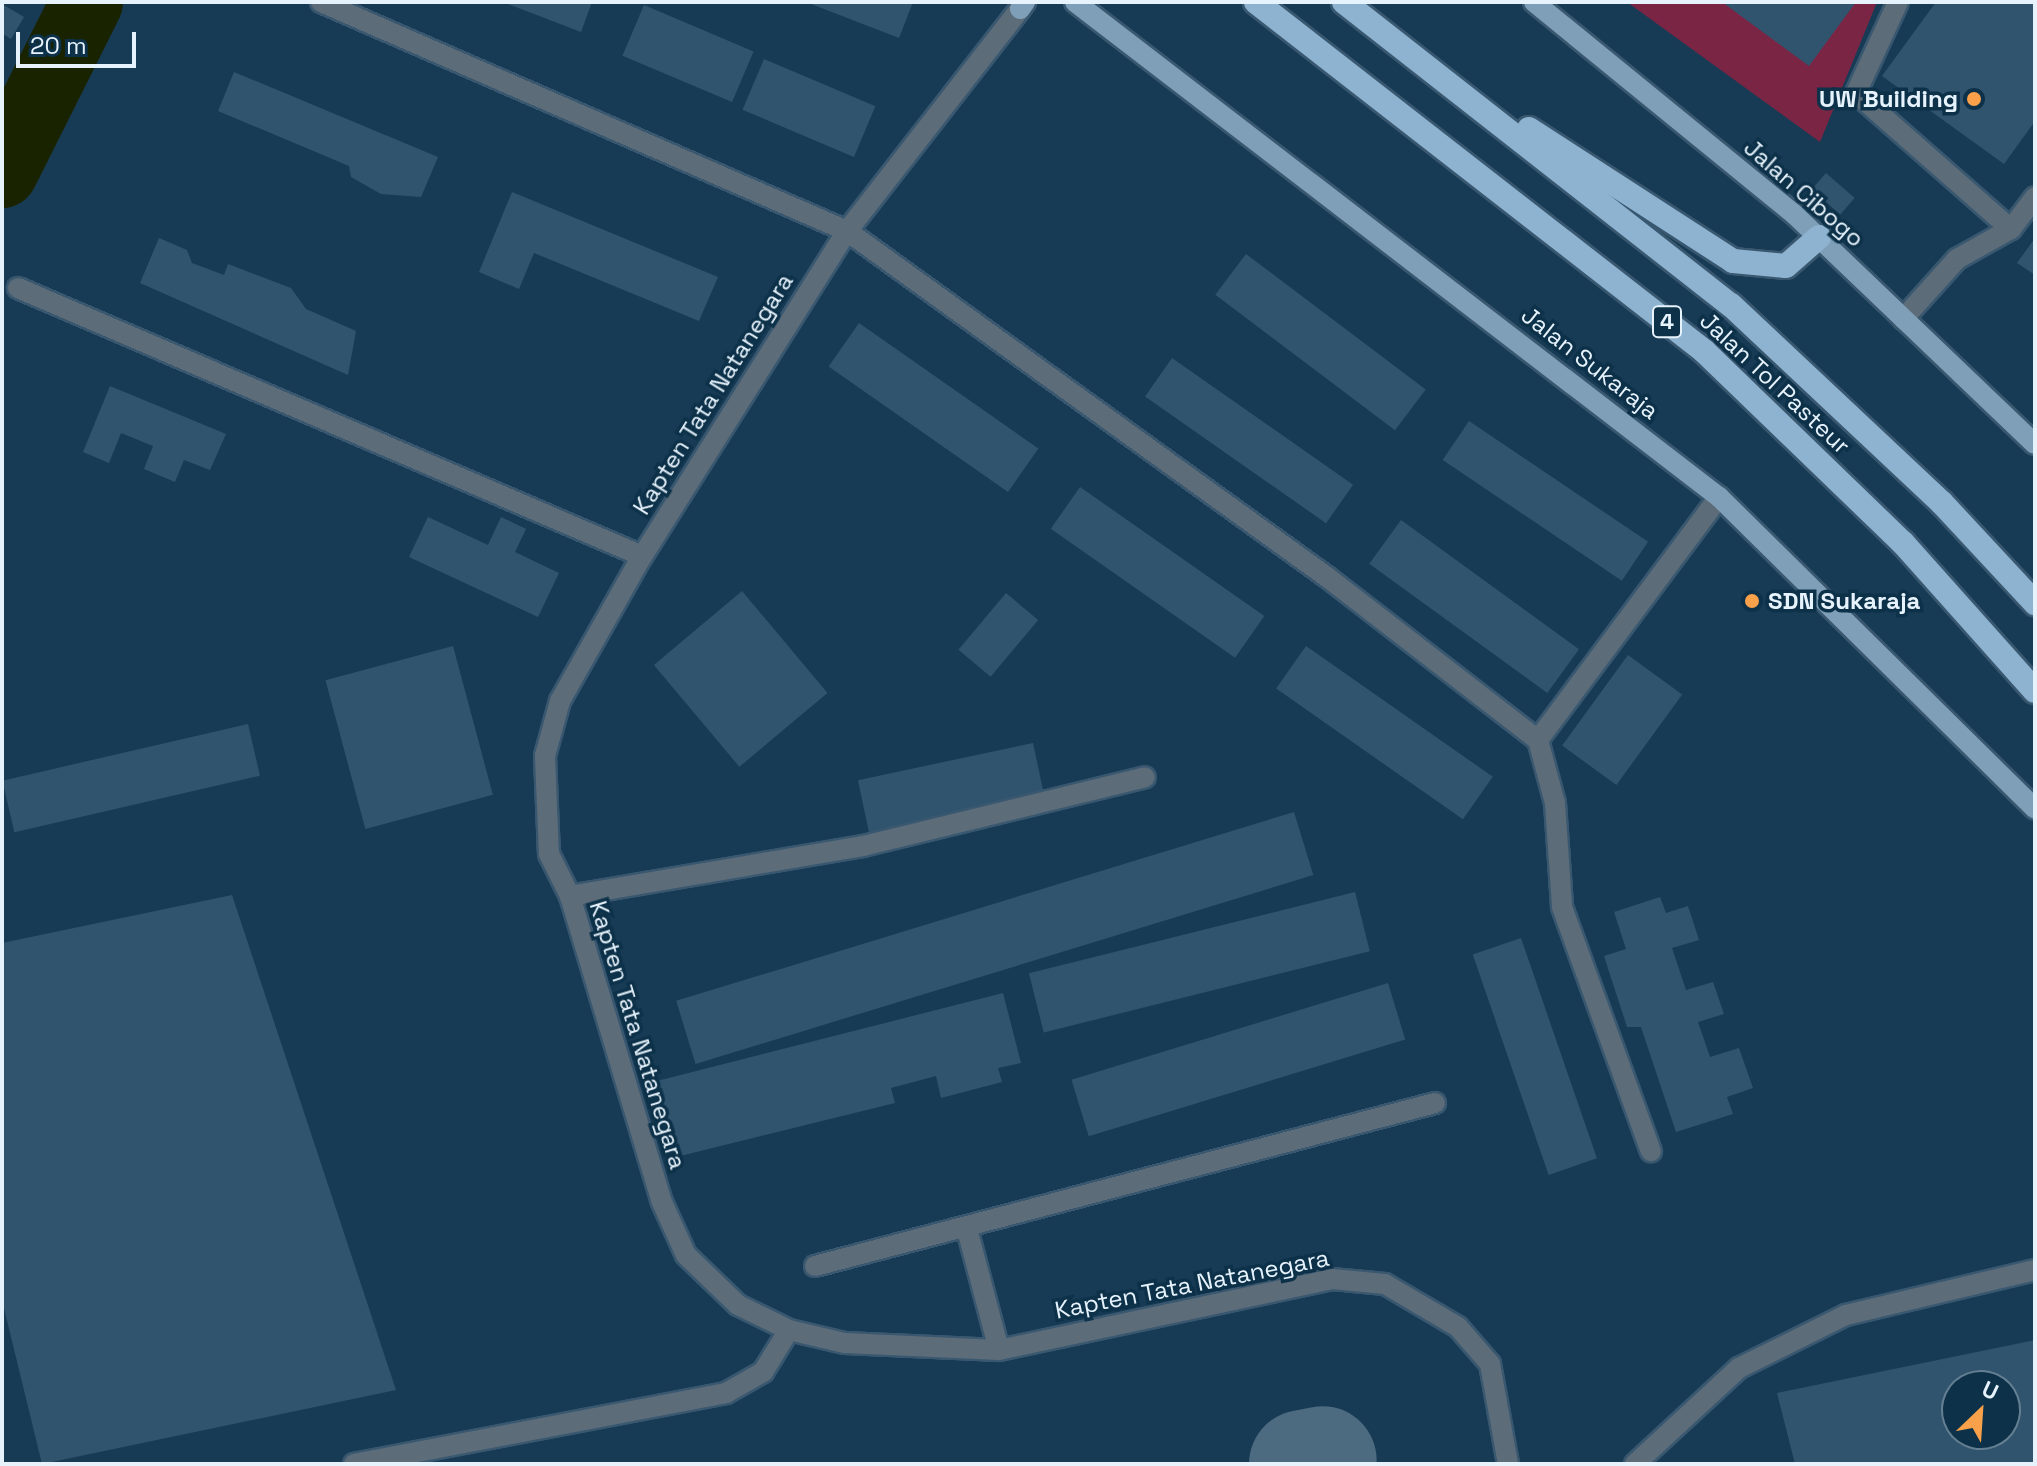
<!DOCTYPE html>
<style>
body{margin:0}
#map{position:relative;width:2037px;height:1466px;overflow:hidden;background:#183b55;font-family:"Space Grotesk",sans-serif}
div>[style]{position:absolute}
.green>*{inset:0;background:#7b2544}
.river>*{height:72px;margin:-36px;padding:0 36px;transform-origin:36px;border-radius:36px;background:#1a2300}
.taxiway>*{height:108px;margin:-54px;padding:0 54px;transform-origin:54px;border-radius:54px;background:#4c6a80}
.building>*{inset:0;background:#31546e;transform-origin:0 0}
.roads{filter:drop-shadow(2px 0 #395870) drop-shadow(-2px 0 #395870) drop-shadow(0 2px #395870) drop-shadow(0 -2px #395870)}
.minor>*{height:20px;margin:-10px;padding:0 10px;transform-origin:10px;border-radius:10px;background:#5d6c79}
.major>*{height:20px;margin:-10px;padding:0 10px;transform-origin:10px;border-radius:10px;background:#7f9fb8}
.highway>*{height:24px;margin:-12px;padding:0 12px;transform-origin:12px;border-radius:12px;background:#8db3d1}
.dots>*{width:22px;height:22px;translate:-50% -50%;box-sizing:border-box;border:4px solid #0c3149;border-radius:50%}
span{translate:-50% -50%;white-space:nowrap;text-align:center;line-height:1.15;-webkit-text-stroke:7px #0c3149;paint-order:stroke}
.shield-label span{padding:2px 6px;background:#0c3149;border:2px solid;border-radius:6px;-webkit-text-stroke-width:0}
.shield-label{font-size:22px;color:#e7f3fc;font-weight:700}
.poi-label{font-size:24px;color:#e7f3fc;font-weight:700}
.right{translate:-100% -50%;text-align:right}
.left{translate:0 -50%;text-align:left}
.street-label{font-size:24px;color:#e7f3fc}
.frame{position:absolute;inset:0;border:4px solid #e7f3fc;pointer-events:none}
.north{position:absolute;left:1941px;top:1370px;width:80px;height:80px;box-sizing:border-box;background:#0c3149;border:2px solid #647f91;border-radius:50%;rotate:25deg;font-size:22px;font-weight:700;line-height:32px;text-align:center;color:#e7f3fc}
.north::after{content:'';display:block;margin:auto;width:28px;height:36px;background:#f8a14a;clip-path:polygon(50% 0,100% 100%,50% 72%,0 100%)}
.scale{position:absolute;left:16px;top:32px;width:120px;height:36px;box-sizing:border-box;border:4px solid #e7f3fc;border-top:0;padding-left:10px;font-size:24px;line-height:28px;white-space:nowrap;color:#e7f3fc;-webkit-text-stroke:6px #0c3149;paint-order:stroke}
</style>
<div id="map">
<div class="green">
<i style="clip-path:polygon(1627px 2px,1877px 2px,1820px 142px)"></i>
</div>
<div class="river">
<i style="left:2px;top:172px;width:190px;rotate:-63.4deg"></i>
</div>
<div class="taxiway">
<i style="left:1303px;top:1464px;width:20px;rotate:-11deg"></i>
</div>
<div class="building">
<i style="clip-path:polygon(503px 2px,592px 2px,581px 32px)"></i>
<i style="clip-path:polygon(806px 2px,913px 2px,899px 38px)"></i>
<i style="clip-path:polygon(1722px 2px,1856px 2px,1809px 66px)"></i>
<i style="clip-path:polygon(1936px 2px,2035px 2px,2035px 121px,2004px 164px,1882px 76px)"></i>
<i style="clip-path:polygon(2px 4px,24px 17px,11px 39px,2px 33px)"></i>
<i style="left:644px;top:5px;width:119px;height:55px;rotate:23deg"></i>
<i style="left:764px;top:59px;width:121px;height:55px;rotate:23deg"></i>
<i style="clip-path:polygon(234px 72px,438px 157px,421px 197px,381px 194px,351px 177px,349px 166px,218px 111px)"></i>
<i style="left:1826px;top:173px;width:38px;height:22px;rotate:41deg"></i>
<i style="clip-path:polygon(512px 192px,718px 277px,699px 321px,534px 253px,519px 289px,479px 272px)"></i>
<i style="clip-path:polygon(159px 238px,187px 250px,192px 263px,224px 275px,228px 264px,291px 288px,306px 309px,356px 331px,348px 375px,140px 283px)"></i>
<i style="clip-path:polygon(2035px 238px,2035px 275px,2017px 263px)"></i>
<i style="left:1246px;top:254px;width:225px;height:51px;rotate:37deg"></i>
<i style="left:859px;top:323px;width:219px;height:53px;rotate:35deg"></i>
<i style="left:1172px;top:358px;width:221px;height:47px;rotate:35deg"></i>
<i style="clip-path:polygon(110px 386px,226px 434px,210px 470px,184px 460px,175px 482px,144px 469px,153px 446px,121px 433px,109px 463px,83px 452px)"></i>
<i style="left:1469px;top:421px;width:216px;height:47px;rotate:34deg"></i>
<i style="left:1080px;top:487px;width:225px;height:51px;rotate:35deg"></i>
<i style="clip-path:polygon(428px 517px,488px 545px,501px 517px,526px 529px,515px 552px,559px 573px,538px 617px,409px 557px)"></i>
<i style="left:1401px;top:520px;width:220px;height:54px;rotate:36deg"></i>
<i style="left:742px;top:591px;width:133px;height:115px;rotate:50deg"></i>
<i style="left:1006px;top:593px;width:42px;height:74px;rotate:40deg"></i>
<i style="left:453px;top:646px;width:154px;height:132px;rotate:75deg"></i>
<i style="left:1306px;top:646px;width:228px;height:52px;rotate:35deg"></i>
<i style="left:1628px;top:655px;width:67px;height:112px;rotate:36deg"></i>
<i style="left:248px;top:724px;width:53px;height:252px;rotate:77deg"></i>
<i style="left:1033px;top:743px;width:59px;height:179px;rotate:78deg"></i>
<i style="left:1294px;top:812px;width:66px;height:646px;rotate:73deg"></i>
<i style="left:1355px;top:892px;width:61px;height:336px;rotate:76deg"></i>
<i style="clip-path:polygon(232px 895px,396px 1390px,42px 1464px,2px 1300px,2px 943px)"></i>
<i style="clip-path:polygon(1660px 897px,1666px 913px,1688px 906px,1699px 940px,1672px 948px,1686px 990px,1713px 982px,1724px 1014px,1698px 1022px,1710px 1057px,1739px 1048px,1753px 1088px,1727px 1097px,1733px 1114px,1676px 1132px,1641px 1027px,1627px 1027px,1604px 956px,1626px 949px,1614px 912px)"></i>
<i style="left:1521px;top:938px;width:233px;height:51px;rotate:71deg"></i>
<i style="left:1388px;top:983px;width:59px;height:331px;rotate:73deg"></i>
<i style="clip-path:polygon(1003px 993px,1021px 1063px,998px 1068px,1002px 1082px,941px 1098px,936px 1076px,891px 1088px,895px 1103px,676px 1157px,657px 1081px)"></i>
<i style="clip-path:polygon(evenodd,2035px 1340px,2035px 1464px,1795px 1464px,1777px 1393px,2035px 1340px,1957px 1386px,2005px 1386px,2005px 1434px,1957px 1434px,1957px 1386px)"></i>
</div>
<div class="roads">
<div class="minor">
<i style="left:321px;top:2px;width:574px;rotate:23.53deg"></i>
<i style="left:847px;top:231px;width:592px;rotate:35.79deg"></i>
<i style="left:1327px;top:577px;width:267px;rotate:37.7deg"></i>
<i style="left:1538px;top:740px;width:65px;rotate:74.9deg"></i>
<i style="left:1555px;top:803px;width:104px;rotate:86.1deg"></i>
<i style="left:1562px;top:907px;width:260px;rotate:70deg"></i>
<i style="left:1898px;top:2px;width:100px;rotate:114.8deg"></i>
<i style="left:1856px;top:93px;width:206px;rotate:41.3deg"></i>
<i style="left:1020px;top:9px;width:281px;rotate:127.9deg"></i>
<i style="left:847px;top:231px;width:384px;rotate:122.2deg"></i>
<i style="left:642px;top:556px;width:167px;rotate:119.5deg"></i>
<i style="left:560px;top:701px;width:57px;rotate:105.3deg"></i>
<i style="left:545px;top:756px;width:98px;rotate:87.7deg"></i>
<i style="left:549px;top:854px;width:47px;rotate:63.4deg"></i>
<i style="left:570px;top:896px;width:317px;rotate:73.3deg"></i>
<i style="left:661px;top:1200px;width:60px;rotate:65.6deg"></i>
<i style="left:686px;top:1255px;width:72px;rotate:43.9deg"></i>
<i style="left:738px;top:1305px;width:57px;rotate:26.1deg"></i>
<i style="left:789px;top:1330px;width:57px;rotate:13.1deg"></i>
<i style="left:845px;top:1343px;width:154px;rotate:2.6deg"></i>
<i style="left:999px;top:1350px;width:340px;rotate:-12deg"></i>
<i style="left:1332px;top:1279px;width:53px;rotate:5.4deg"></i>
<i style="left:1385px;top:1284px;width:85px;rotate:30.5deg"></i>
<i style="left:1458px;top:1327px;width:49px;rotate:49.1deg"></i>
<i style="left:1490px;top:1364px;width:102px;rotate:79.8deg"></i>
<i style="left:18px;top:288px;width:679px;rotate:23.24deg"></i>
<i style="left:1903px;top:319px;width:81px;rotate:-48deg"></i>
<i style="left:1957px;top:259px;width:62px;rotate:-29.1deg"></i>
<i style="left:2011px;top:229px;width:40px;rotate:-53deg"></i>
<i style="left:1538px;top:740px;width:303px;rotate:-53.3deg"></i>
<i style="left:570px;top:896px;width:297px;rotate:-9.7deg"></i>
<i style="left:863px;top:846px;width:290px;rotate:-13.7deg"></i>
<i style="left:967px;top:1229px;width:125px;rotate:75.2deg"></i>
<i style="left:815px;top:1266px;width:641px;rotate:-14.73deg"></i>
<i style="left:354px;top:1464px;width:379px;rotate:-10.8deg"></i>
<i style="left:726px;top:1393px;width:43px;rotate:-29.6deg"></i>
<i style="left:763px;top:1372px;width:49px;rotate:-58.2deg"></i>
<i style="left:1635px;top:1464px;width:142px;rotate:-42.7deg"></i>
<i style="left:1739px;top:1368px;width:119px;rotate:-26.4deg"></i>
<i style="left:1846px;top:1315px;width:194px;rotate:-13.4deg"></i>
</div>
<div class="major">
<i style="left:1075px;top:2px;width:812px;rotate:37.55deg"></i>
<i style="left:1719px;top:497px;width:444px;rotate:44.6deg"></i>
<i style="left:1534px;top:2px;width:335px;rotate:39.2deg"></i>
<i style="left:1794px;top:214px;width:333px;rotate:43.7deg"></i>
<i style="left:1020px;top:9px;width:9px;rotate:-54deg"></i>
</div>
<div class="highway">
<i style="left:1256px;top:2px;width:568px;rotate:37.92deg"></i>
<i style="left:1704px;top:351px;width:277px;rotate:44deg"></i>
<i style="left:1903px;top:543px;width:198px;rotate:48.3deg"></i>
<i style="left:1344px;top:2px;width:492px;rotate:38.1deg"></i>
<i style="left:1731px;top:305px;width:289px;rotate:43.2deg"></i>
<i style="left:1942px;top:503px;width:137px;rotate:47.1deg"></i>
<i style="left:1529px;top:129px;width:243px;rotate:32.9deg"></i>
<i style="left:1733px;top:261px;width:53px;rotate:5.4deg"></i>
<i style="left:1786px;top:266px;width:44px;rotate:-41.3deg"></i>
</div>
</div>
<div class="dots">
<i style="left:1974px;top:99px;background:#f8a14a"></i>
<i style="left:1752px;top:601px;background:#f8a14a"></i>
</div>
<div class="shield-label">
<span style="left:1667px;top:322px">4</span>
</div>
<div class="poi-label">
<span class="right" style="left:1958px;top:99px">UW Building</span>
<span class="left" style="left:1768px;top:601px">SDN Sukaraja</span>
</div>
<div class="street-label">
<span style="left:1804px;top:193px;rotate:41deg">Jalan Cibogo</span>
<span style="left:1590px;top:363px;rotate:38deg">Jalan Sukaraja</span>
<span style="left:1775px;top:383px;rotate:43deg">Jalan Tol Pasteur</span>
<span style="left:713px;top:394px;rotate:-58deg">Kapten Tata Natanegara</span>
<span style="left:638px;top:1035px;rotate:73deg">Kapten Tata Natanegara</span>
<span style="left:1192px;top:1284px;rotate:-11deg">Kapten Tata Natanegara</span>
</div>
<div class="frame"></div>
<div class="north">U</div>
<div class="scale">20 m</div>
</div>
